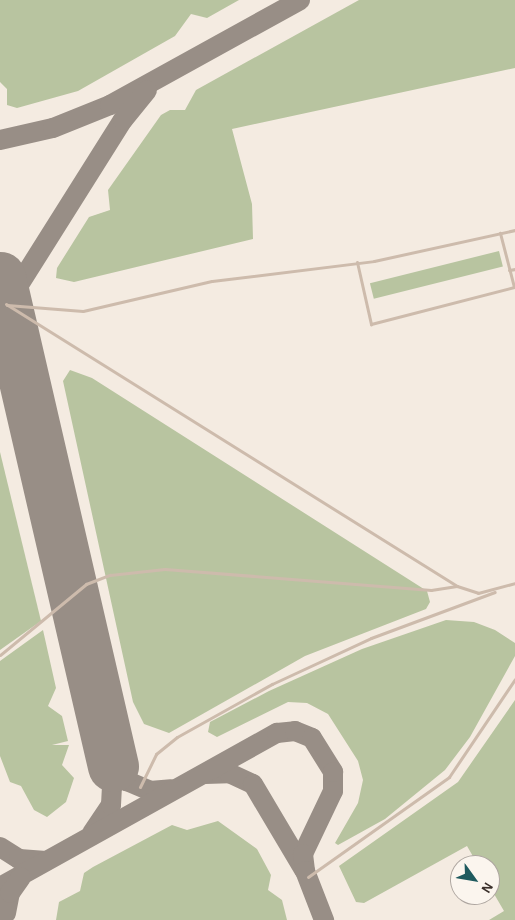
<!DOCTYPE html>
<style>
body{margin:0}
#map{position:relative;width:515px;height:920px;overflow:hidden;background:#f4ebe1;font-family:"Alegreya Sans",sans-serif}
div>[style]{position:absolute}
.green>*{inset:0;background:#b8c4a0;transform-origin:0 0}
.taxiway>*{height:20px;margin:-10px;padding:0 10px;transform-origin:10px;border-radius:10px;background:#988e86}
.runway>*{height:51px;margin:-25.5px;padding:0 25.5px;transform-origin:25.5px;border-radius:25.5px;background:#988e86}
.lane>*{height:3px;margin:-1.5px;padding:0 1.5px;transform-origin:1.5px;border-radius:1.5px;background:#cdbbac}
span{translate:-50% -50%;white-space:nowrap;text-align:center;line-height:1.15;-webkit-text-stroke:5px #fbf5ee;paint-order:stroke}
.north{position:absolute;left:450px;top:855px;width:50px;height:50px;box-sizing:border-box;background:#fbf5ee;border:1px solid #aea6a0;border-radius:50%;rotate:122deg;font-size:14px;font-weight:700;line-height:20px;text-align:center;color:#3b302b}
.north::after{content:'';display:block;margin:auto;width:18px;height:22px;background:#1f5a5e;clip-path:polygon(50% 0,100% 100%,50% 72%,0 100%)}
</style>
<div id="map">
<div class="green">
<i style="clip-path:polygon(0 0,239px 0,207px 18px,191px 14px,175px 36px,78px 91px,17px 108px,7px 105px,7px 89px,0 82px)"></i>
<i style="clip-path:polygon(359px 0,515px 0,515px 68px,232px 129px,252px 204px,253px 239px,74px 282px,56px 278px,57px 268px,89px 217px,110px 210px,108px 190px,161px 115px,170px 110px,185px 110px,196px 90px)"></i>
<i style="left:499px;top:251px;width:16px;height:133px;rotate:76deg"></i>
<i style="clip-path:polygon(70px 370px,92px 378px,427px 591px,430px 602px,426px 609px,305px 656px,169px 733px,144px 724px,133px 702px,63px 381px)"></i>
<i style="clip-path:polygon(0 452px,41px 621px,0 650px)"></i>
<i style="clip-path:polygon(446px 620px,474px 622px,495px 630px,515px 643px,515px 656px,470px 737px,445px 770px,385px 819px,338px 845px,335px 843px,358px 803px,363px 780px,358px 761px,328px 714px,307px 703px,288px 702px,217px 737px,208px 732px,210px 722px,269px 691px,362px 649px)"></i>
<i style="clip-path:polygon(43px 630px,56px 688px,48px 706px,62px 716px,68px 741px,52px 745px,69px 745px,62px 765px,74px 778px,66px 802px,47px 817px,34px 810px,21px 786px,10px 782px,0 756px,0 661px)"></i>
<i style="clip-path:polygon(515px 700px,515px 920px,489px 920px,504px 911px,490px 887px,490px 865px,478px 865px,467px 846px,364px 903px,356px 902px,339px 866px,458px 782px)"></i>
<i style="clip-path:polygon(218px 821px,257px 849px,271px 875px,268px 890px,282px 900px,287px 920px,56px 920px,59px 902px,80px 891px,84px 873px,93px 867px,172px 825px,187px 830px)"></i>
</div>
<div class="taxiway">
<i style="left:0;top:140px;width:54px;rotate:-12.8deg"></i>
<i style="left:53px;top:128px;width:61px;rotate:-22deg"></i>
<i style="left:110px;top:105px;width:217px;rotate:-28.9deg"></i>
<i style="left:0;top:315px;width:231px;rotate:-57.8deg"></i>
<i style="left:123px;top:120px;width:38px;rotate:-51deg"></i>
<i style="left:113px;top:766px;width:21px;rotate:47deg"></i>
<i style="left:127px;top:781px;width:25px;rotate:23deg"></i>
<i style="left:150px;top:791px;width:21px;rotate:-5deg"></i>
<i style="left:205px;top:774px;width:24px;rotate:-2deg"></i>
<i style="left:229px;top:773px;width:26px;rotate:25deg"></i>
<i style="left:253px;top:784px;width:100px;rotate:59.3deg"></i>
<i style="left:92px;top:833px;width:34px;rotate:-56deg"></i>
<i style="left:111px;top:805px;width:39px;rotate:-87deg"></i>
<i style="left:0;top:847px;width:22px;rotate:32deg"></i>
<i style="left:19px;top:859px;width:27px;rotate:4deg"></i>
<i style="left:0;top:887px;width:317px;rotate:-29.1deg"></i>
<i style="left:277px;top:733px;width:18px;rotate:-6deg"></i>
<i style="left:295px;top:731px;width:18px;rotate:22deg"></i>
<i style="left:312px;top:738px;width:40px;rotate:58deg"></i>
<i style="left:333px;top:772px;width:19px;rotate:90deg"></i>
<i style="left:333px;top:791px;width:70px;rotate:115.5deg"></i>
<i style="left:303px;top:854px;width:17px;rotate:83deg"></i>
<i style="left:305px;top:871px;width:53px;rotate:68.8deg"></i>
<i style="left:6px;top:913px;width:20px;rotate:-79deg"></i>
<i style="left:10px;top:893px;width:19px;rotate:-55deg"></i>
</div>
<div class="runway">
<i style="left:0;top:277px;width:502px;rotate:76.99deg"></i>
</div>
<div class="lane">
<i style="left:357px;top:262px;width:64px;rotate:77.3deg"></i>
<i style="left:371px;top:324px;width:148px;rotate:-14.5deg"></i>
<i style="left:514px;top:287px;width:56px;rotate:-104.5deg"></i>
<i style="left:509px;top:270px;width:6px;rotate:-9deg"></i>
<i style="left:6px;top:304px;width:532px;rotate:32.02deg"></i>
<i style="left:457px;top:586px;width:22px;rotate:18deg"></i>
<i style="left:478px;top:593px;width:38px;rotate:-15deg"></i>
<i style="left:7px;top:305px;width:76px;rotate:4.5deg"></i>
<i style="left:83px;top:311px;width:132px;rotate:-13.1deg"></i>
<i style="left:212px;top:281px;width:163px;rotate:-7deg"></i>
<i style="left:374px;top:261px;width:144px;rotate:-12.4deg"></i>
<i style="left:0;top:655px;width:112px;rotate:-39.5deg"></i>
<i style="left:86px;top:584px;width:26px;rotate:-21deg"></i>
<i style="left:110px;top:575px;width:55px;rotate:-6.2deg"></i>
<i style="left:165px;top:569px;width:267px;rotate:4.5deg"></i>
<i style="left:431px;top:590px;width:26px;rotate:-9deg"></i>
<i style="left:140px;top:787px;width:37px;rotate:-64deg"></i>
<i style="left:156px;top:754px;width:27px;rotate:-39deg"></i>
<i style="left:177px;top:737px;width:109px;rotate:-29.2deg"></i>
<i style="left:272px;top:684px;width:109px;rotate:-24.9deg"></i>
<i style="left:371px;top:638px;width:132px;rotate:-20.4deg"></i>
<i style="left:308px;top:877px;width:173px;rotate:-35.3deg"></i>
<i style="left:449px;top:777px;width:118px;rotate:-56deg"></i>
</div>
<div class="north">N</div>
</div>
